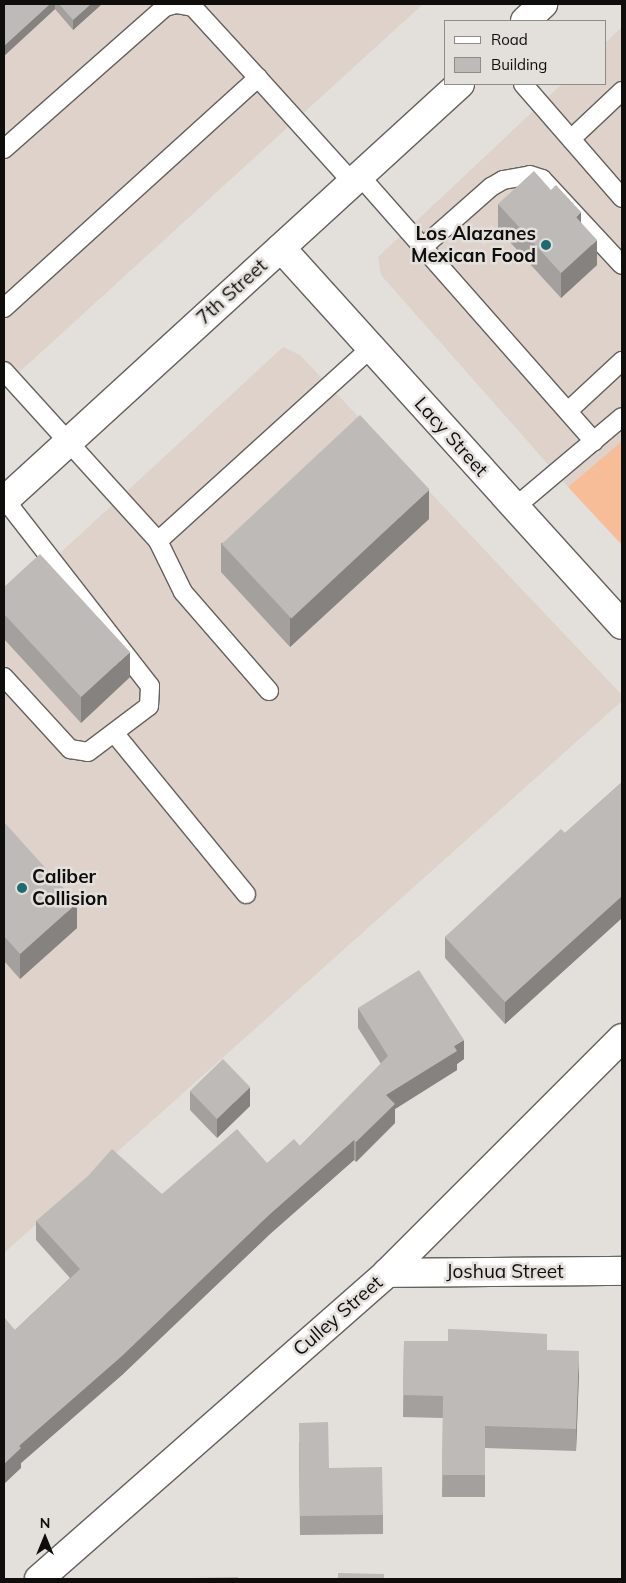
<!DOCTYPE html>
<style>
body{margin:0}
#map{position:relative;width:626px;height:1583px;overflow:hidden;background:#e3dfdb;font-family:Mulish,sans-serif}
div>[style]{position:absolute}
.built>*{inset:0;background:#ded2cb}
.green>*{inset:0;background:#f6bd98}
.roads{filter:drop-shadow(1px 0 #65615e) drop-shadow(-1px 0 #65615e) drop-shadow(0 1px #65615e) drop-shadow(0 -1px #65615e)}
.lane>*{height:18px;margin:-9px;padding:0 9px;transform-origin:9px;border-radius:9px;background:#fff}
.street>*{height:28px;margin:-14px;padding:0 14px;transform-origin:14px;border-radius:14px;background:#fff}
.secondary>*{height:28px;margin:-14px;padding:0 14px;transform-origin:14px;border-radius:14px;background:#fff}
.wall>*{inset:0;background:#a3a09d}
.shaded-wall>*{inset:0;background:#858280}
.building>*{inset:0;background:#bebab7;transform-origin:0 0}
.dots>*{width:14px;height:14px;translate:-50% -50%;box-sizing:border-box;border:2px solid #e3dfdb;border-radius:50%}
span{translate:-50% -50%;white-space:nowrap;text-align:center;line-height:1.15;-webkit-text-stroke:5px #e3dfdb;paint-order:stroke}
.poi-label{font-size:19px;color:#100e0d;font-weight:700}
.right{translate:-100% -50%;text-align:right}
.left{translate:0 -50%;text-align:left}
.street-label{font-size:19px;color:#100e0d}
.frame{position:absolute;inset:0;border:5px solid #100e0d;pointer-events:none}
.legend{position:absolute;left:444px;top:20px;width:162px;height:65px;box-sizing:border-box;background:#e3dfdb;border:1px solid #8f8b89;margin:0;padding:6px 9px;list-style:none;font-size:15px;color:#100e0d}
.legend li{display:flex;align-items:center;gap:10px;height:25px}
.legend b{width:25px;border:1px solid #8f8b89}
.north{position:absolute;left:20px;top:1513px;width:50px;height:50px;-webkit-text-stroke:4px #e3dfdb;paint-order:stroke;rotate:0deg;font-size:14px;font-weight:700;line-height:20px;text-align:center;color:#100e0d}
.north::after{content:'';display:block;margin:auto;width:18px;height:22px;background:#100e0d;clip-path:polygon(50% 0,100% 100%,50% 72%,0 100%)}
</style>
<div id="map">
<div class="built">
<i style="clip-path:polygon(4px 4px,423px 4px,4px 386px)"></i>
<i style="clip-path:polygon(622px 27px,622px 441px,568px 487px,381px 275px,378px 257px,562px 84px,605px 84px,605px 43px)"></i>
<i style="clip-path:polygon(283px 347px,300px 355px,622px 695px,622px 701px,4px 1253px,4px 605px)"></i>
</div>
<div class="green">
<i style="clip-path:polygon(622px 441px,622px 545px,568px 487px)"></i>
</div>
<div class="roads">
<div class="lane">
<i style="left:523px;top:84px;width:151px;rotate:49deg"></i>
<i style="left:571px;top:139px;width:70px;rotate:-43.3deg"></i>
<i style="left:4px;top:149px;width:215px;rotate:-41.4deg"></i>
<i style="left:165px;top:7px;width:11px;rotate:-15deg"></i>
<i style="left:176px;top:4px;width:17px;rotate:10deg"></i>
<i style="left:193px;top:7px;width:96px;rotate:47.5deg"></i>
<i style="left:360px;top:176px;width:354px;rotate:48.6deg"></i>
<i style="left:423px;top:247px;width:91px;rotate:-41.4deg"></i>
<i style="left:491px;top:187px;width:14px;rotate:-30deg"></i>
<i style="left:503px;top:180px;width:27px;rotate:-10deg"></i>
<i style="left:530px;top:175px;width:13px;rotate:18deg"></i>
<i style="left:542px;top:179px;width:117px;rotate:47.1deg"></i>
<i style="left:4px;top:308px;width:343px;rotate:-42.2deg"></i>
<i style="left:258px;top:78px;width:140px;rotate:47.9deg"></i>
<i style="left:4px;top:371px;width:229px;rotate:47.8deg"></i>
<i style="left:568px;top:411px;width:74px;rotate:-42.8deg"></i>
<i style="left:514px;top:508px;width:141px;rotate:-40.1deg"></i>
<i style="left:4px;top:677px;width:98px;rotate:47.5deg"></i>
<i style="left:70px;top:749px;width:18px;rotate:9deg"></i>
<i style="left:88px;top:752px;width:76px;rotate:-37deg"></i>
<i style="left:149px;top:706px;width:20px;rotate:-87deg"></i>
<i style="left:150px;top:686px;width:236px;rotate:-127.9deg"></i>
<i style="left:269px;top:691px;width:131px;rotate:-131deg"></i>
<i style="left:183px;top:592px;width:57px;rotate:-116.1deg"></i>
<i style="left:158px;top:541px;width:287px;rotate:-42.2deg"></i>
<i style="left:115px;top:734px;width:207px;rotate:50.7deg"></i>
</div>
<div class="street">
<i style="left:281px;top:248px;width:508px;rotate:47.87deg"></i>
<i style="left:387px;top:1273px;width:235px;rotate:-0.5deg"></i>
<i style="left:39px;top:1579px;width:463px;rotate:-41.3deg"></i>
<i style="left:387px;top:1273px;width:332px;rotate:-45deg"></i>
</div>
<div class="secondary">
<i style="left:525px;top:21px;width:25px;rotate:-43deg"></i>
<i style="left:4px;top:501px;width:618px;rotate:-42.44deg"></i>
</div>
</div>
<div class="wall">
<i style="clip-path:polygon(4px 4px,102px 4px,73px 30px,55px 9px,4px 56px)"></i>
<i style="clip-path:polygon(498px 204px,581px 223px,597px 265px,561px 298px,498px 229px)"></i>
<i style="clip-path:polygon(429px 519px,290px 647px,221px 572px,221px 543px)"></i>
<i style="clip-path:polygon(4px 587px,130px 677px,81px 723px,4px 639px)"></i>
<i style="clip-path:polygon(622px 782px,622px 918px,505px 1024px,445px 958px,445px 937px,565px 833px)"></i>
<i style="clip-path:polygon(4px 822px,77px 928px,20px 979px,4px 961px)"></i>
<i style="clip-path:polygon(358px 1008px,464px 1059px,457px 1064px,457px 1070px,395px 1109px,395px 1123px,356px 1162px,354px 1160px,270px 1234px,122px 1375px,21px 1463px,21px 1468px,15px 1330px,70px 1278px,36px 1240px,36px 1221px,162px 1194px,267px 1163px,300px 1146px,381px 1064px,358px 1028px)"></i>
<i style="clip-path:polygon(190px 1091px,250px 1106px,217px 1138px,190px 1110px)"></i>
<i style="clip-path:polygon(404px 1341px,547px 1350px,579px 1373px,576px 1451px,485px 1448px,485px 1497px,442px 1497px,443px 1418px,403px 1417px)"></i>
<i style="clip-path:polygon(299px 1442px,383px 1515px,383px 1534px,300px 1535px)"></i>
</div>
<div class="shaded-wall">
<i style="clip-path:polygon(50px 4px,55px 4px,55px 9px,4px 56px,4px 46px)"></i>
<i style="clip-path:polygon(91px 4px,102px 4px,73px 30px,73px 20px)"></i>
<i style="clip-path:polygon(581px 212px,581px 237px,576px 217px)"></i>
<i style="clip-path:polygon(597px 240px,597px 265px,561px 298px,561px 273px)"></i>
<i style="clip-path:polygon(429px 490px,429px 519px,290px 647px,290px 617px)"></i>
<i style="clip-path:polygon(130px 652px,130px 677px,81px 723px,81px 697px)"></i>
<i style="clip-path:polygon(622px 896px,622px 918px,505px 1024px,505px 1002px)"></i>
<i style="clip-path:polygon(77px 903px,77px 928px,20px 979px,20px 954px)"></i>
<i style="clip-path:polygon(464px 1040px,464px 1059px,457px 1064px,457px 1070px,395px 1109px,395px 1123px,356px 1162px,356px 1142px,386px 1095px,454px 1046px)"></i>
<i style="clip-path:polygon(250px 1087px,250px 1106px,217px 1138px,217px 1119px)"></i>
<i style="clip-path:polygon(354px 1140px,354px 1160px,270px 1234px,122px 1375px,21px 1463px,21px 1468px,4px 1484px,4px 1464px,19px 1446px,270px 1214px)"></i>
<i style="clip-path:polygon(579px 1351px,579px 1373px,576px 1451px,576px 1429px)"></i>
</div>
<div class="building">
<i style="clip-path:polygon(4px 4px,50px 4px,4px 46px)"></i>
<i style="clip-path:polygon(59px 4px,91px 4px,73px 20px)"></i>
<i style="clip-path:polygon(534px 171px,551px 190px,556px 185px,581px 212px,576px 217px,597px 240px,561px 273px,498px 204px)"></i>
<i style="left:360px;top:415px;width:102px;height:189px;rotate:47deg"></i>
<i style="clip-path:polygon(40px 554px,130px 652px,81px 697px,4px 614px,4px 587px)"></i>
<i style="clip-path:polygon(622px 782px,622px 896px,505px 1002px,445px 937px,561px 829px,565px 833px)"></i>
<i style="clip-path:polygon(4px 822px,77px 903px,20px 954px,4px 936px)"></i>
<i style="clip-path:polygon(419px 970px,464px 1040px,454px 1046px,457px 1051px,386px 1095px,395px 1104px,356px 1142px,354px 1140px,270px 1214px,122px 1356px,19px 1446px,21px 1448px,4px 1464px,4px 1317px,15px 1330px,80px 1269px,36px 1221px,88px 1176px,112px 1149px,162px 1194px,237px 1129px,267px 1163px,294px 1139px,300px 1146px,388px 1056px,358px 1008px)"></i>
<i style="left:223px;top:1059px;width:39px;height:46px;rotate:46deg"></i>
<i style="clip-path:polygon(448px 1329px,477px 1330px,547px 1334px,547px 1350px,579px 1351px,576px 1429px,485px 1426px,485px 1475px,442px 1475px,443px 1396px,403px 1395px,404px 1341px,448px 1341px)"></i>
<i style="clip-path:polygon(328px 1422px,329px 1468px,382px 1467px,383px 1515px,300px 1516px,299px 1423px)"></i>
<i style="clip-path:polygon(338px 1573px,384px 1574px,384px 1579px,338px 1579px)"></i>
<i style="clip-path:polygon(238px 1577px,238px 1579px,194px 1579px,193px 1578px)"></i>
</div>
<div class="dots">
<i style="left:546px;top:245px;background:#1e6a71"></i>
<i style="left:22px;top:888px;background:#1e6a71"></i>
</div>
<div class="poi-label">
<span class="right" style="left:536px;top:245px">Los Alazanes<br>Mexican Food</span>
<span class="left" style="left:32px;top:888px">Caliber<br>Collision</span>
</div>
<div class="street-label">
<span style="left:232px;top:292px;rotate:-42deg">7th Street</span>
<span style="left:451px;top:437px;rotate:48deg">Lacy Street</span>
<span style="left:505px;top:1272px">Joshua Street</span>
<span style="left:338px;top:1316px;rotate:-41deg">Culley Street</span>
</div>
<div class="frame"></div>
<ul class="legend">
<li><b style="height:6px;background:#fff"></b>Road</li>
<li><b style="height:14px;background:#bebab7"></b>Building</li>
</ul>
<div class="north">N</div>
</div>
